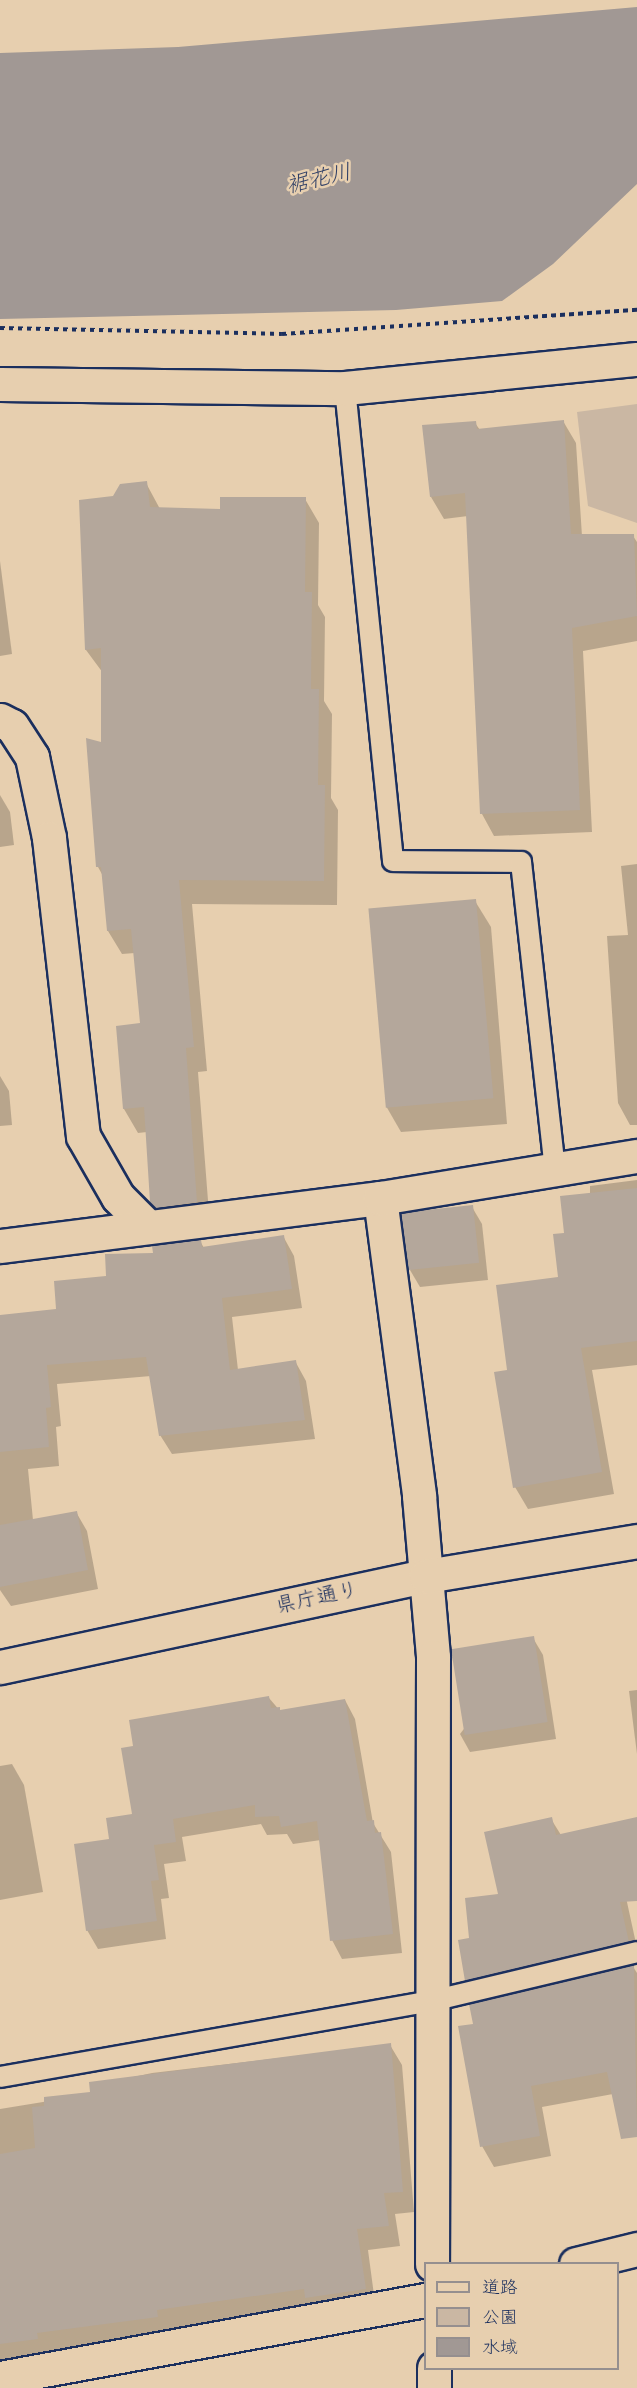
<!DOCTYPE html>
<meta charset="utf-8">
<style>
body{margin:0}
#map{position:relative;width:637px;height:2388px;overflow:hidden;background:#e7cfaf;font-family:Kalam,"Klee One",sans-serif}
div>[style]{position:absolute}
.green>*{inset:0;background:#cab7a3}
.water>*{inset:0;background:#a19894}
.shadow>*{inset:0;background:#0003}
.building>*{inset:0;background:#b4a79b;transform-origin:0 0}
.path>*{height:4px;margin-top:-2px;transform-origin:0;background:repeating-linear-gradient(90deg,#1b2f5e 0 4.5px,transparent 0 9px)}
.roads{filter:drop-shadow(2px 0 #1b2f5e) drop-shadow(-2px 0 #1b2f5e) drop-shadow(0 2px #1b2f5e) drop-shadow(0 -2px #1b2f5e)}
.lane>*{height:20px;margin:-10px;padding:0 10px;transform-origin:10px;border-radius:10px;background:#e7cfaf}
.street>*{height:33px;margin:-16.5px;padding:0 16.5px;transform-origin:16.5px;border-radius:16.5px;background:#e7cfaf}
.highway>*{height:33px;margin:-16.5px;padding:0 16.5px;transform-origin:16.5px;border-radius:16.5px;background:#e7cfaf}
span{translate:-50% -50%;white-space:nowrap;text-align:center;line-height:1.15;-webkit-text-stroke:5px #e7cfaf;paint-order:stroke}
.street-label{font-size:21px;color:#1b2f5e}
.water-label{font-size:22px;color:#2f3f66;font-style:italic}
.legend{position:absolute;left:424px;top:2262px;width:195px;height:108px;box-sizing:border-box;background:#e7cfaf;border:2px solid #958f8f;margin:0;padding:8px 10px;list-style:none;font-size:18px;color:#1b2f5e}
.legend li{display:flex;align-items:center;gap:12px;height:30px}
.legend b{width:30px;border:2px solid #958f8f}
</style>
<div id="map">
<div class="green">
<i style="clip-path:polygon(637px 404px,637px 523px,588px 506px,577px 412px)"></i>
</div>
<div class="water">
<i style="clip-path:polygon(637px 7px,637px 184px,553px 264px,502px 301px,396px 310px,0 319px,0 53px,178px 47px)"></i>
</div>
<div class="shadow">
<i style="clip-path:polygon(563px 421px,576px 443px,582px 536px,633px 536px,637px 542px,637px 641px,583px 651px,592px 832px,494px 836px,482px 814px,468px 516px,444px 519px,431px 497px,475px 423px,480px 430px)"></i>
<i style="clip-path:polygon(146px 483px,160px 509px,221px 511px,305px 499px,319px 523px,318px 605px,325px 617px,324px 701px,332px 714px,331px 798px,338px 810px,337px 905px,192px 904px,207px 1071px,198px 1072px,210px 1226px,166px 1226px,151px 1202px,147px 1132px,138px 1133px,124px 1109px,117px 1027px,142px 1025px,135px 953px,122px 954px,108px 931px,103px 876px,98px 867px,103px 673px,86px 650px,80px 501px,114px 498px)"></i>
<i style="clip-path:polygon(0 561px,12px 654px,0 656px)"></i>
<i style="clip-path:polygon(0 795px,10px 812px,14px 845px,0 847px)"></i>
<i style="clip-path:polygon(637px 864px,637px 1125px,630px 1125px,618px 1103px,607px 936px,628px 935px,621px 866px)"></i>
<i style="clip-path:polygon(475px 901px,491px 927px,507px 1124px,401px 1132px,386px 1106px)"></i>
<i style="clip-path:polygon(0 1076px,9px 1091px,12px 1125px,0 1126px)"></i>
<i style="clip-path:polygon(637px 1180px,637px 1365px,592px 1370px,614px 1494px,528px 1509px,515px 1487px,509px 1371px,560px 1278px,565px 1234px,590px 1194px,590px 1186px)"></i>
<i style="clip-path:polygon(472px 1207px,482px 1224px,488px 1280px,420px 1287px,410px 1270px)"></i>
<i style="clip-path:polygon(283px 1236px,294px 1256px,302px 1308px,232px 1317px,238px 1370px,295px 1361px,306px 1381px,315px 1439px,172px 1454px,160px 1435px,151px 1376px,57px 1384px,61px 1426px,56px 1427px,59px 1466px,28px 1469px,33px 1520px,76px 1512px,87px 1531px,98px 1589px,11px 1606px,0 1590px,0 1317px,58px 1311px,107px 1278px,154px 1255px,200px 1241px,204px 1248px)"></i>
<i style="clip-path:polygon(533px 1638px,543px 1655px,556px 1739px,470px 1752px,460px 1734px)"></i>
<i style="clip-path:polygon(637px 1690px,637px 1754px,629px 1691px)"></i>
<i style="clip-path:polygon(269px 1698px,281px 1712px,345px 1700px,355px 1719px,373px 1823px,391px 1852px,402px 1953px,342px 1959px,332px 1940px,321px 1840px,293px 1844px,287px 1834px,267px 1835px,261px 1824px,182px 1837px,186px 1861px,164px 1864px,169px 1898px,161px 1899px,166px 1939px,98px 1949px,87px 1930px,111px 1840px,133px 1815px,135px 1747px)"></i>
<i style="clip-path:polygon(12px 1764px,24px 1785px,43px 1892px,0 1900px,0 1766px)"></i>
<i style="clip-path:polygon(551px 1819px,561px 1835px,615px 1847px,637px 1948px,637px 1964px,632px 1965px,637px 1973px,637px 2135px,630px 2137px,613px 2094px,542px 2107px,551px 2156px,494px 2167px,482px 2146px,475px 2025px,480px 2003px,467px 1980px,471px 1939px)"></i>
<i style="clip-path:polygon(390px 2045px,402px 2065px,414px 2212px,395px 2214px,400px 2246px,368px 2250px,376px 2310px,0 2367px,0 2109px,92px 2094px,91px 2086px,152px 2073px)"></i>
</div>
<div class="building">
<i style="clip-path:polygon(564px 420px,571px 534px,634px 534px,637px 616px,572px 628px,580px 810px,480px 814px,465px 493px,430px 497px,422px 425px,476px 421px,477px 429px)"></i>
<i style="clip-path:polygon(147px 481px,150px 507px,220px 509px,220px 497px,306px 497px,305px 592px,312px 592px,311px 689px,319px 689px,318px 785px,325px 785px,324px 881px,179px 880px,194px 1047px,186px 1048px,197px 1202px,155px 1208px,150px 1202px,144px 1107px,123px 1109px,116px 1026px,140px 1023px,131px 929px,107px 931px,101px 867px,96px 867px,86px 738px,101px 742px,101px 648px,85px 650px,79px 500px,113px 496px,120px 484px)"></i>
<i style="left:476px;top:899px;width:200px;height:108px;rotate:85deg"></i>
<i style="clip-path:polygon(637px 1188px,637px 1341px,581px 1348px,602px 1472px,513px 1488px,494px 1372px,507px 1370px,496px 1285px,558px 1277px,553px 1234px,564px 1233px,560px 1196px)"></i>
<i style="left:473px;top:1205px;width:58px;height:73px;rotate:84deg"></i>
<i style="clip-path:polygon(284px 1235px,292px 1289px,222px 1298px,230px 1370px,296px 1360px,305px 1420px,159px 1436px,146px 1357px,47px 1365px,51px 1407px,46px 1408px,49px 1447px,0 1452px,0 1315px,56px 1309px,54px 1281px,106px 1276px,105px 1254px,153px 1253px,152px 1246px,201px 1239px,202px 1247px)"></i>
<i style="clip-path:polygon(77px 1511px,88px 1570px,0 1587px,0 1525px)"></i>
<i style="left:534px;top:1636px;width:87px;height:84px;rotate:81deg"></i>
<i style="clip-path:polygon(269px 1696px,271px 1708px,280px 1707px,280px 1710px,345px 1699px,367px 1821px,374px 1820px,375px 1833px,381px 1832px,393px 1934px,330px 1941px,317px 1821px,281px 1827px,279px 1816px,255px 1817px,255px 1805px,173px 1819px,176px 1842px,154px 1845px,159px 1880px,151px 1881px,157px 1921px,86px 1931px,74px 1844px,109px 1839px,106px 1818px,132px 1814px,121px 1748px,133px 1746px,129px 1720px)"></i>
<i style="clip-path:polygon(552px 1817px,556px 1835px,637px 1817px,637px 1901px,620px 1902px,629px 1942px,465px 1981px,458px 1940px,469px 1938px,465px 1898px,498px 1894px,484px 1832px)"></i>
<i style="clip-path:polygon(634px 1965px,637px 2137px,621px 2139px,607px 2072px,531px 2086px,540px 2136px,480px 2147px,458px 2026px,473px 2024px,469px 2004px)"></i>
<i style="clip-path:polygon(391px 2043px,403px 2192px,384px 2193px,389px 2226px,357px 2229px,366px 2289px,305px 2298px,304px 2289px,157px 2310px,158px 2317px,37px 2333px,38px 2339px,0 2344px,0 2154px,35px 2148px,32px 2107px,44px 2106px,44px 2097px,90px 2092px,89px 2082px)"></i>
</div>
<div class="path">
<i style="left:0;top:328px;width:282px;rotate:1.2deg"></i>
<i style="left:282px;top:334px;width:356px;rotate:-3.9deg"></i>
</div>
<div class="roads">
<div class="lane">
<i style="left:345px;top:388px;width:475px;rotate:84.2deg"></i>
<i style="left:393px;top:861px;width:128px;rotate:0.4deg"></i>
<i style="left:521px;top:862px;width:309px;rotate:83.7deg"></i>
<i style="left:0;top:2077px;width:439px;rotate:-10deg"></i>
<i style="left:432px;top:2001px;width:211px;rotate:-13.4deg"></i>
</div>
<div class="street">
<i style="left:0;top:384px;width:345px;rotate:0.7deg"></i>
<i style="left:345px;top:388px;width:293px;rotate:-5.7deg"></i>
<i style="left:0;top:720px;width:13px;rotate:27deg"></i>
<i style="left:12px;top:726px;width:37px;rotate:57deg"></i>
<i style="left:32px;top:757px;width:83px;rotate:78.1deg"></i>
<i style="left:49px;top:838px;width:300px;rotate:83.5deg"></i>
<i style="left:83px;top:1136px;width:70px;rotate:60.2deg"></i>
<i style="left:118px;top:1197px;width:41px;rotate:45deg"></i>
<i style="left:380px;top:1198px;width:301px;rotate:82.5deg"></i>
<i style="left:419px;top:1496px;width:162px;rotate:85deg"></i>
<i style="left:433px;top:1657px;width:607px;rotate:90.09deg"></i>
<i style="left:0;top:1246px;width:383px;rotate:-7.2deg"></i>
<i style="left:380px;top:1198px;width:260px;rotate:-9.3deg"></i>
<i style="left:576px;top:2264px;width:63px;rotate:-13.8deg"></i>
<i style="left:434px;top:2368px;width:20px;rotate:90deg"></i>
<i style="left:0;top:2378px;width:433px;rotate:-10.4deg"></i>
</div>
<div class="highway">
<i style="left:0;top:1667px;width:436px;rotate:-12.1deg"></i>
<i style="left:426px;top:1576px;width:214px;rotate:-9.4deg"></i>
</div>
</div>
<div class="street-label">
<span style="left:317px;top:1599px;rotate:-12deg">県庁通り</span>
</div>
<div class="water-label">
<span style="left:319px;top:180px;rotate:-13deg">裾花川</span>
</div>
<ul class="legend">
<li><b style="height:8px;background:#e7cfaf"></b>道路</li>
<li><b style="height:16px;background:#cab7a3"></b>公園</li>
<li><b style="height:16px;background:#a19894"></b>水域</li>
</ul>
</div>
